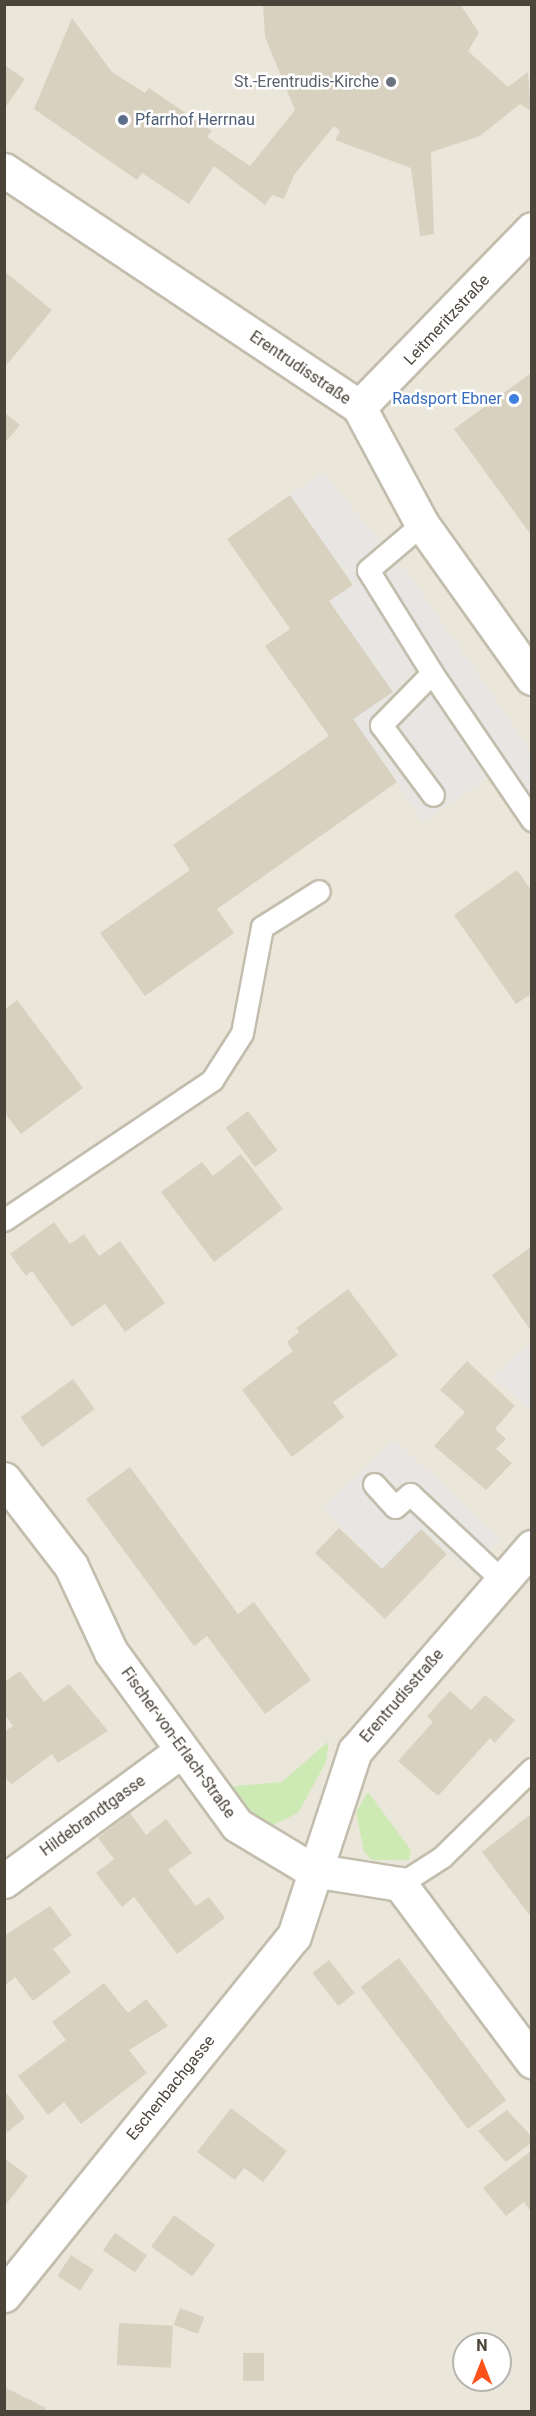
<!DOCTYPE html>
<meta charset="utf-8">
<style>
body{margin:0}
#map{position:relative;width:536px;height:2416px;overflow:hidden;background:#f6f4eb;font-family:Roboto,sans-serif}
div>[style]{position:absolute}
.residential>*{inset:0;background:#eae6d9}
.green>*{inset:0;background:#cdeab4}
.parking>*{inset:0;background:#e8e6e3}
.building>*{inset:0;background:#d8d1c0;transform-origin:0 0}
.roads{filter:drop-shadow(2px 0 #c2bdad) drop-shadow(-2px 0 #c2bdad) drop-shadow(0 2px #c2bdad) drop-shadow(0 -2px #c2bdad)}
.service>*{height:21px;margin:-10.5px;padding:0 10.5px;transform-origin:10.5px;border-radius:10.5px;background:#fff}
.minor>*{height:33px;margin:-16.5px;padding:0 16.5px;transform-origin:16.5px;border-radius:16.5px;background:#fff}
.dots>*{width:16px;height:16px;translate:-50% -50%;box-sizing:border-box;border:3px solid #fff;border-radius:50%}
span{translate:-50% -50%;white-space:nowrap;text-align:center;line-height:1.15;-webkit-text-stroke:5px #fff;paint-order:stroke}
.worship-label{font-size:16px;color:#5b616d}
.right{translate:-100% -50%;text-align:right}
.service-label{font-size:16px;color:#4e5e75}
.left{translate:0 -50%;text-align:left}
.street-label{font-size:16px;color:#4b4539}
.shop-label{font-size:16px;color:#366cbe}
.frame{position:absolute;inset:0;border:6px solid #4b4539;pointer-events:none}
.north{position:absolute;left:452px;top:2332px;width:60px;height:60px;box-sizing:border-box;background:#fff;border:2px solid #b7b5b0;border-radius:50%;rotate:0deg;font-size:16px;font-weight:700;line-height:24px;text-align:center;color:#4b4539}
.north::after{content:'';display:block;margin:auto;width:21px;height:27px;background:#fe521b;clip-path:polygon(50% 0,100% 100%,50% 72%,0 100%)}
</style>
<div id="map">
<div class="residential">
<i style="clip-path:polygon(evenodd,5px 5px,531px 5px,531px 2411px,5px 2412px,5px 5px,464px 2344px,500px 2344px,500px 2380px,464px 2380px,464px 2344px)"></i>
</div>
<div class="green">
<i style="clip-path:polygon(329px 1741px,326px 1762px,298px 1813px,273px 1825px,241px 1808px,231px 1790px,236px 1786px,282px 1782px)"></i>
<i style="clip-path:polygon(368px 1792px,411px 1850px,409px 1860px,372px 1860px,364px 1852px,356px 1812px)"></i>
</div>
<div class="parking">
<i style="clip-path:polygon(323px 473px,410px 575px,531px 751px,531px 820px,498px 771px,423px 821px,353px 719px,392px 692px,329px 601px,353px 584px,290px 495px)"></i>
<i style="clip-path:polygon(531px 1343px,531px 1413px,492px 1376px)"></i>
<i style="clip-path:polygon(394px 1439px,500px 1539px,468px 1570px,421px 1529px,382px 1569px,323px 1508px)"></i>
</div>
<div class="building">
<i style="clip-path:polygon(263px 4px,460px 4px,479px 33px,468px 51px,508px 87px,528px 72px,531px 111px,520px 104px,480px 136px,431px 152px,434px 234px,420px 236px,411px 168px,335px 140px,340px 131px,334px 126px,294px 175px,284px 199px,272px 195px,265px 205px,214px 166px,189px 204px,142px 173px,137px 180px,34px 109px,72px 18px,112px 72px,145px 93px,149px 88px,212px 131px,207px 137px,250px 166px,295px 110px,265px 37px)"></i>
<i style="clip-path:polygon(4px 65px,25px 79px,4px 109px)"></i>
<i style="clip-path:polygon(4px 271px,52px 310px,4px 368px)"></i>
<i style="clip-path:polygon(531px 373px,531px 535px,454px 429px)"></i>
<i style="clip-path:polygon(4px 412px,20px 425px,4px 444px)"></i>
<i style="clip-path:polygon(290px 495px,353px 585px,329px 601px,393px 692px,353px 719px,397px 782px,217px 909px,234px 933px,145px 996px,100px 933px,190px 870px,173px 845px,329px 736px,265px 646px,290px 629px,227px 539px)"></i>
<i style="clip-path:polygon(517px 870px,531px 890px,531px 994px,516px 1004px,454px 915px)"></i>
<i style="clip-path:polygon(17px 1000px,83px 1088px,21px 1134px,4px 1112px,4px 1010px)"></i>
<i style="left:248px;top:1111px;width:49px;height:28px;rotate:53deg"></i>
<i style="clip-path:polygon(241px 1154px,283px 1209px,214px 1262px,161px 1192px,202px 1162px,213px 1176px)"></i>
<i style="clip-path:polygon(54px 1222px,70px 1244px,84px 1234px,99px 1256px,120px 1241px,165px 1303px,125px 1332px,105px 1304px,72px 1327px,32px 1271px,26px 1276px,10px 1254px)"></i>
<i style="clip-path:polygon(531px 1247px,531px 1331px,492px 1275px)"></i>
<i style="clip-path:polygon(348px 1289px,398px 1355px,333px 1402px,344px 1417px,292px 1457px,242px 1390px,293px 1351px,287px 1342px,299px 1332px,296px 1328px)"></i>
<i style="clip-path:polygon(467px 1361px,515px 1406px,495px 1429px,506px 1439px,496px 1449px,512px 1463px,486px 1490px,434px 1446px,465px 1412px,440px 1390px)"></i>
<i style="left:73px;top:1379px;width:37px;height:65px;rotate:54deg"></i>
<i style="clip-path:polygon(130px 1467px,238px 1614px,254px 1602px,311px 1680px,265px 1714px,207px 1636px,194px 1646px,86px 1499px)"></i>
<i style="clip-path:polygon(339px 1528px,382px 1569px,421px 1529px,447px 1554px,385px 1619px,315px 1553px)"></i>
<i style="clip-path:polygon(20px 1671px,44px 1702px,69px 1684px,108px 1731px,58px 1763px,52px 1754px,12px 1784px,4px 1778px,4px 1732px,13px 1726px,4px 1714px,4px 1682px)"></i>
<i style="clip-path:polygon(450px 1691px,471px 1710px,485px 1695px,515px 1720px,495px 1743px,490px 1738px,438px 1796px,398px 1761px,433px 1722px,427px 1716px)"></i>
<i style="clip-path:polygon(130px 1813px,146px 1835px,166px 1819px,192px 1853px,168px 1870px,196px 1906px,209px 1897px,225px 1918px,177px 1954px,134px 1897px,122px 1907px,96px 1873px,114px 1859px,98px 1838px)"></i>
<i style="clip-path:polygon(531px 1814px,531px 1917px,482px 1852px)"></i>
<i style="clip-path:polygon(50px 1906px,72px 1935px,53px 1949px,71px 1972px,33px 2001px,15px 1977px,4px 1986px,4px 1936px)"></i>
<i style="left:399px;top:1958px;width:178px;height:48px;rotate:53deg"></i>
<i style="left:329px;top:1960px;width:42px;height:21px;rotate:52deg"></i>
<i style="clip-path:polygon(104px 1983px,128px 2013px,146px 1999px,168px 2026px,129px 2050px,147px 2073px,81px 2124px,64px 2102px,48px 2115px,18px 2076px,66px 2040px,52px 2022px)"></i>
<i style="clip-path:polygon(5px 2091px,25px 2118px,5px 2134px)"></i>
<i style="clip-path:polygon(231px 2108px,287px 2151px,263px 2182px,244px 2168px,235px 2180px,197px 2152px)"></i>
<i style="clip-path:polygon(507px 2110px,531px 2136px,531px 2143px,506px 2162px,478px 2131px)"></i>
<i style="clip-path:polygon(531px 2151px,531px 2212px,524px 2202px,506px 2216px,483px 2188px)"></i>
<i style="clip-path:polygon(4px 2158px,28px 2176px,4px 2207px)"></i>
<i style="left:174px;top:2215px;width:51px;height:39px;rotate:36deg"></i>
<i style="left:115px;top:2233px;width:39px;height:21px;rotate:35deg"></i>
<i style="left:71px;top:2255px;width:27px;height:25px;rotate:33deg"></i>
<i style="left:180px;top:2308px;width:26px;height:18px;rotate:21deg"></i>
<i style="left:119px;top:2323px;width:54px;height:42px;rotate:3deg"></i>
<i style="left:243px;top:2353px;width:21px;height:28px"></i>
<i style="clip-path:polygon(4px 2387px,46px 2408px,44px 2412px,4px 2412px)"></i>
</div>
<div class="roads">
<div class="service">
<i style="left:422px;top:524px;width:71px;rotate:139.6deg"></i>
<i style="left:368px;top:570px;width:121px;rotate:58.1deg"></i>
<i style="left:432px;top:673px;width:73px;rotate:134.4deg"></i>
<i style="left:381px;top:725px;width:87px;rotate:53.4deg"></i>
<i style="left:432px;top:673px;width:178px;rotate:55.8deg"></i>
<i style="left:4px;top:1220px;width:251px;rotate:-33.9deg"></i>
<i style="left:212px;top:1080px;width:56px;rotate:-57.4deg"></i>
<i style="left:242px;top:1033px;width:108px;rotate:-79.3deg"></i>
<i style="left:262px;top:927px;width:67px;rotate:-32.3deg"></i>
<i style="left:374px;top:1484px;width:31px;rotate:48deg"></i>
<i style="left:395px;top:1507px;width:20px;rotate:-41deg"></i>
<i style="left:410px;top:1494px;width:126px;rotate:43.1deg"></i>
<i style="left:400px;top:1884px;width:50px;rotate:-32.7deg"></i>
<i style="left:442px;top:1857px;width:126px;rotate:-44.4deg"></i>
</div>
<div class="minor">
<i style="left:4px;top:170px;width:427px;rotate:33.7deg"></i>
<i style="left:359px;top:407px;width:133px;rotate:61.7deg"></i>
<i style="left:422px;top:524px;width:189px;rotate:54.5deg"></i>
<i style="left:359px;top:407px;width:248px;rotate:-45.8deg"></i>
<i style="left:4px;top:1479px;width:110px;rotate:52.4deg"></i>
<i style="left:71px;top:1566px;width:95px;rotate:65.1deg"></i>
<i style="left:111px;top:1652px;width:214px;rotate:53.9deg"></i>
<i style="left:237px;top:1825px;width:87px;rotate:31deg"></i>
<i style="left:312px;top:1870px;width:89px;rotate:9deg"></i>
<i style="left:400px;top:1884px;width:221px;rotate:53.3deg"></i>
<i style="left:4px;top:1881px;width:220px;rotate:-36.3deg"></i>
<i style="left:4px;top:2295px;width:461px;rotate:-51.1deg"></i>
<i style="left:294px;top:1936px;width:195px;rotate:-71.8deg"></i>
<i style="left:355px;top:1751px;width:270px;rotate:-49.1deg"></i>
</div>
</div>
<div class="dots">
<i style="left:391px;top:82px;background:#6b7280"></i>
<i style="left:123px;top:120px;background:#5c6f8a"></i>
<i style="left:514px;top:399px;background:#3f7fe0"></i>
</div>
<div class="worship-label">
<span class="right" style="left:379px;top:82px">St.-Erentrudis-Kirche</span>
</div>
<div class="service-label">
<span class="left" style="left:135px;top:120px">Pfarrhof Herrnau</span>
</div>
<div class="street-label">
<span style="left:447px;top:320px;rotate:-47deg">Leitmeritzstraße</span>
<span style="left:300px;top:368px;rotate:34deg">Erentrudisstraße</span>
<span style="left:402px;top:1696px;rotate:-49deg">Erentrudisstraße</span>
<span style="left:178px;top:1743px;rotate:54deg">Fischer-von-Erlach-Straße</span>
<span style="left:93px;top:1816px;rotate:-36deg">Hildebrandtgasse</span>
<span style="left:171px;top:2088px;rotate:-51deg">Eschenbachgasse</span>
</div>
<div class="shop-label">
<span class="right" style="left:502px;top:399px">Radsport Ebner</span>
</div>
<div class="frame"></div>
<div class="north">N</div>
</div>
